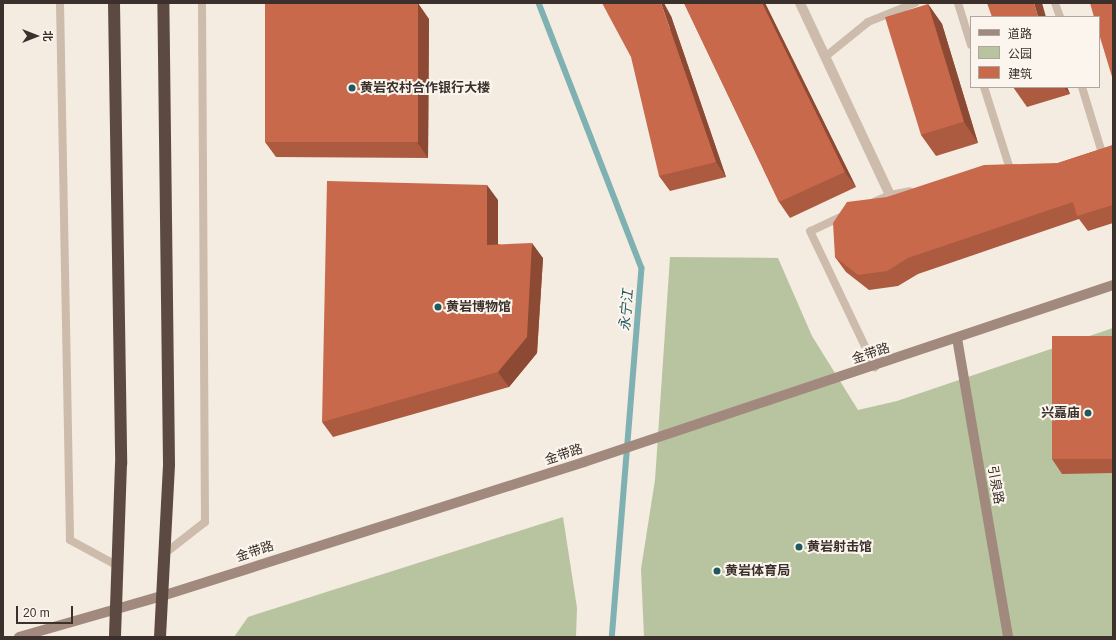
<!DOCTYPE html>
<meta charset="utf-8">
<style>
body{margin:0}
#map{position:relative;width:1116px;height:640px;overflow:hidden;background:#f4ebe1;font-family:Arial,"Noto Sans SC",sans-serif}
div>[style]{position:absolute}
.green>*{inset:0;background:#b8c4a0}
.stream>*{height:5.5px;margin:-2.75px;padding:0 2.75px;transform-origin:2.75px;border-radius:2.75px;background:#7fb0b2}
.lane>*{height:8px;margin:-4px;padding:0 4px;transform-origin:4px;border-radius:4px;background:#cdbbac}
.street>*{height:10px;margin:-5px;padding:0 5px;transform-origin:5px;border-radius:5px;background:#cdbbac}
.secondary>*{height:10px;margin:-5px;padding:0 5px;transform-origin:5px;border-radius:5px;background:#a18a7d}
.highway>*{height:12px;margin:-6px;padding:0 6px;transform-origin:6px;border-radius:6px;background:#5c4a42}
.wall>*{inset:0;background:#ac5a40}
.shaded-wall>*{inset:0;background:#8c4a34}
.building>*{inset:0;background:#c8694b;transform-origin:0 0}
.dots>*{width:11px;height:11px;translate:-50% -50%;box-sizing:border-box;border:2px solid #fbf5ee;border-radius:50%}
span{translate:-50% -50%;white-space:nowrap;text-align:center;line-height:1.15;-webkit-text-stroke:4px #fbf5ee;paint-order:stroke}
.poi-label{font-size:13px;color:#3b302b;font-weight:700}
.left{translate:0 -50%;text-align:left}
.right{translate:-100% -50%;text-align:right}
.street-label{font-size:13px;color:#3b302b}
.water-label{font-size:14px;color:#1f5a5e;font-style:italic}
.frame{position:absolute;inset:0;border:4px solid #3b302b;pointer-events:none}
.legend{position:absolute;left:970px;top:16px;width:130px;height:72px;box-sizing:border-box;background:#fbf5ee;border:1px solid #aea6a0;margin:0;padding:5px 7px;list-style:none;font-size:12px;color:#3b302b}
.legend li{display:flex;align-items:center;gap:8px;height:20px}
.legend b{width:20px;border:1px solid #aea6a0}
.north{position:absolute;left:16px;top:16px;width:40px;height:40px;-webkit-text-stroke:3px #fbf5ee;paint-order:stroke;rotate:90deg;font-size:11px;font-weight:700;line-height:16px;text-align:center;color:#3b302b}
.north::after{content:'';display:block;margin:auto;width:14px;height:18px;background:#3b302b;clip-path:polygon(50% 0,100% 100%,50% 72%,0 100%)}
.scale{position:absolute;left:16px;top:606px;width:57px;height:18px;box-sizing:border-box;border:2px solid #3b302b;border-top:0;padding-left:5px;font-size:12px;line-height:14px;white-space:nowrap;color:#3b302b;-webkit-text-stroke:3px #fbf5ee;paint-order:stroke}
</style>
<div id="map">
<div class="green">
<i style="clip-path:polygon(670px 257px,778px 258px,812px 336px,858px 410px,897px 401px,1113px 328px,1113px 637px,644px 637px,641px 569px,655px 480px)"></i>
<i style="clip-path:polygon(563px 517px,577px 608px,576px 637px,234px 637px,248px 617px)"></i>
</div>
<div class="stream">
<i style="left:539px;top:3px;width:284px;rotate:68.8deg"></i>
<i style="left:642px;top:268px;width:370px;rotate:94.6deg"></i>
</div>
<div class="lane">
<i style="left:60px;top:3px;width:537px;rotate:88.93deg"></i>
<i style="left:70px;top:540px;width:55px;rotate:28.4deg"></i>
<i style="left:958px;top:3px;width:44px;rotate:72.8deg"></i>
<i style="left:1055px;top:3px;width:15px;rotate:70deg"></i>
<i style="left:825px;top:57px;width:55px;rotate:-39.1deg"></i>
<i style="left:868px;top:22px;width:51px;rotate:-22deg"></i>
<i style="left:984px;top:87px;width:89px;rotate:72.4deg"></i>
<i style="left:1082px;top:87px;width:72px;rotate:73.1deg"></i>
<i style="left:1103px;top:156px;width:2px;rotate:180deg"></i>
<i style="left:874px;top:202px;width:17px;rotate:-24deg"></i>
<i style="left:890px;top:195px;width:20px;rotate:-11deg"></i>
<i style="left:845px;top:215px;width:38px;rotate:155deg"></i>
<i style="left:810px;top:231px;width:151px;rotate:64.5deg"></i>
<i style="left:164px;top:554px;width:52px;rotate:-38deg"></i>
<i style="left:205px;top:522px;width:519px;rotate:-90.33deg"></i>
</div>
<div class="street">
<i style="left:800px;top:3px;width:212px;rotate:64.9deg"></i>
</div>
<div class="secondary">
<i style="left:957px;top:338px;width:303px;rotate:80.3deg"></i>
<i style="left:19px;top:637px;width:149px;rotate:-16deg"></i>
<i style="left:162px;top:596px;width:443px;rotate:-17.6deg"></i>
<i style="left:584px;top:462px;width:558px;rotate:-18.5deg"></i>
</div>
<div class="highway">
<i style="left:114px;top:3px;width:461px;rotate:89.1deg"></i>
<i style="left:121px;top:464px;width:173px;rotate:92deg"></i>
<i style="left:160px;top:637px;width:173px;rotate:-87deg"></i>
<i style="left:169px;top:464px;width:461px;rotate:-90.7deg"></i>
</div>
<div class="wall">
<i style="clip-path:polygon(402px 3px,429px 19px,428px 158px,276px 157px,265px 142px)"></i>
<i style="clip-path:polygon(684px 3px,765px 3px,856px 187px,790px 218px,779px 202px)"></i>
<i style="clip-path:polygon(928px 4px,942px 24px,978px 143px,936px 156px,921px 135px)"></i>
<i style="clip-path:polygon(671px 16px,726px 177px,670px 191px,659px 176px)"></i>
<i style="clip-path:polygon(1013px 87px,1067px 87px,1070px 94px,1027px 107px)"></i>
<i style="clip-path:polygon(1113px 145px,1113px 223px,1088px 231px,1079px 219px,918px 274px,898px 286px,869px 290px,846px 272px,835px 257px,887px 197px,1058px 163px)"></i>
<i style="clip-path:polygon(498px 200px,498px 244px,543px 258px,537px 353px,509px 387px,333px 437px,322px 422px)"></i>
<i style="clip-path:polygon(1113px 336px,1113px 473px,1062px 474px,1052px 459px)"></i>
</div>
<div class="shaded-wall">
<i style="clip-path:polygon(418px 3px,429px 19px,428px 158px,417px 142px)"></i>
<i style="clip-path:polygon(661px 3px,664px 3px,671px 16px,726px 177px,716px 162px)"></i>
<i style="clip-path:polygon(762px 3px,765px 3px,856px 187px,845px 172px)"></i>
<i style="clip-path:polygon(1034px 3px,1042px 3px,1046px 17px,1038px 17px)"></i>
<i style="clip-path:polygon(928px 4px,942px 24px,978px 143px,964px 122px)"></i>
<i style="clip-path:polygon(1064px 87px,1067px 87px,1070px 94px)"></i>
<i style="clip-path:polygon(487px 185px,498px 200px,498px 260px,487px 245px)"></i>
<i style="clip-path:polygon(532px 243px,543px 258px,537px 353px,509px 387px,498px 372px)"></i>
</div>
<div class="building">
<i style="left:265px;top:3px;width:153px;height:139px"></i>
<i style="clip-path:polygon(602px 3px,661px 3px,716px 162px,659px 176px,631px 57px)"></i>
<i style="clip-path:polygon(684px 3px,762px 3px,845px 172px,779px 202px)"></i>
<i style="clip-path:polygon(987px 3px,1034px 3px,1038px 17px,992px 17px)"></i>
<i style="clip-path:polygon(1090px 3px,1113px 3px,1113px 80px,1099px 34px,1099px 17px,1094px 17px)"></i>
<i style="left:928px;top:4px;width:123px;height:45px;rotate:73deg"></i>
<i style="clip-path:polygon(1113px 145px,1113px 205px,1077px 216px,1073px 202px,908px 258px,887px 271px,858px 275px,835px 257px,833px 223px,847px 202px,887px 197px,984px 165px,1058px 163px)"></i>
<i style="clip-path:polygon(327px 181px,487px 185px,487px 245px,532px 243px,527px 337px,498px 372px,322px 422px)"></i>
<i style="left:1052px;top:336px;width:61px;height:123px"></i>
</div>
<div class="dots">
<i style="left:352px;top:88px;background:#1f5a5e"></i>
<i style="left:438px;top:307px;background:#1f5a5e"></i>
<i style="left:1088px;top:413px;background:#1f5a5e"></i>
<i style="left:799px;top:547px;background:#1f5a5e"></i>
<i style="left:717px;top:571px;background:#1f5a5e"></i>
</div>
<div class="poi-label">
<span class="left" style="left:360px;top:88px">黄岩农村合作银行大楼</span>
<span class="left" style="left:446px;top:307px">黄岩博物馆</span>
<span class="right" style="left:1080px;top:413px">兴嘉庙</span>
<span class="left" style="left:807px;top:547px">黄岩射击馆</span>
<span class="left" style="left:725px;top:571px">黄岩体育局</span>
</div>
<div class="street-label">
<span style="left:871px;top:354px;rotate:-18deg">金带路</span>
<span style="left:564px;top:455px;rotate:-18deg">金带路</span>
<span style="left:995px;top:485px;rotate:80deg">引泉路</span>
<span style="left:255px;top:552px;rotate:-18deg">金带路</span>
</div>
<div class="water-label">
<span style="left:626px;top:310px;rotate:-85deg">永宁江</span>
</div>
<div class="frame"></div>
<ul class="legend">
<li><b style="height:5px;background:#a18a7d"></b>道路</li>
<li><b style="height:11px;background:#b8c4a0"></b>公园</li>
<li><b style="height:11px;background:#c8694b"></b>建筑</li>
</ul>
<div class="north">北</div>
<div class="scale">20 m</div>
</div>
